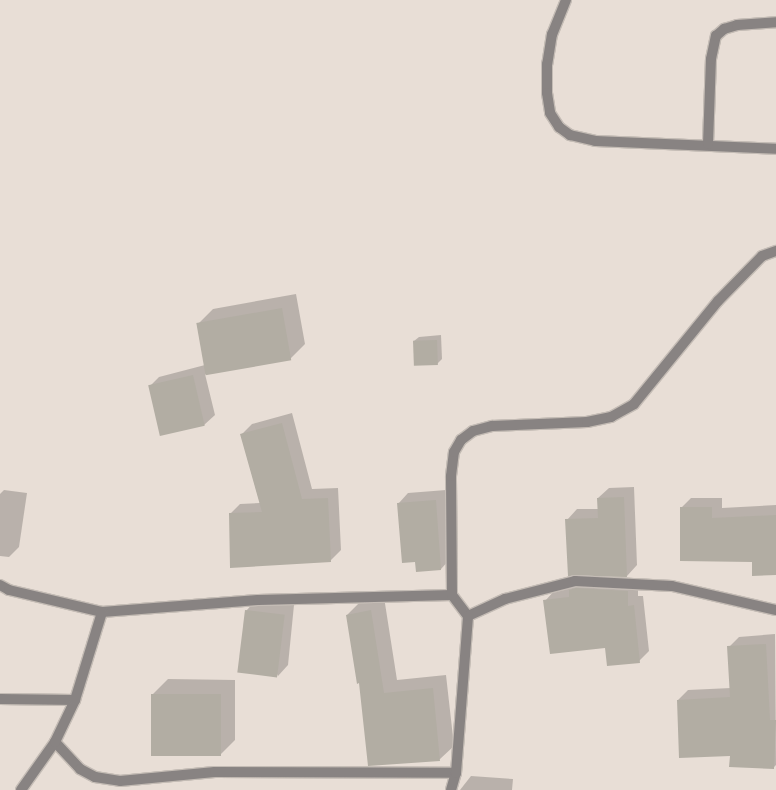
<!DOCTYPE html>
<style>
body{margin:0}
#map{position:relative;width:776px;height:790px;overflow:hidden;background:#e8ded6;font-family:"Asap Condensed",sans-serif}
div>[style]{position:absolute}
.shadow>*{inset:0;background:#0003}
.building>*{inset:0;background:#b2ada3;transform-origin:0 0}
.roads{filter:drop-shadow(1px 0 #c4bcb5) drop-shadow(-1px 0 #c4bcb5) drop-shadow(0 1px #c4bcb5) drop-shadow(0 -1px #c4bcb5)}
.minor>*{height:10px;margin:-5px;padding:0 5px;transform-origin:5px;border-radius:5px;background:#888382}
span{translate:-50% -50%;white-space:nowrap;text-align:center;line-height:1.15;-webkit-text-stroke:4px #fff;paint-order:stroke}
</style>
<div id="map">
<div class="shadow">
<i style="clip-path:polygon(296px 294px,305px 344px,290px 359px,205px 374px,215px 415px,204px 425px,149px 387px,159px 377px,205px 365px,198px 324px,213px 309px)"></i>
<i style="clip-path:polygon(441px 335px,442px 359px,437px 364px,414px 341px,419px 337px)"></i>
<i style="clip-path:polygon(292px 413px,312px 489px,338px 488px,341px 550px,331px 560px,230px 514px,240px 504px,260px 503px,241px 435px,252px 424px)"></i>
<i style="clip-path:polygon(634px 487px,637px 565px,627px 576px,567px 520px,577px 509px,599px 509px,598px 498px,609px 488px)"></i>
<i style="clip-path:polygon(4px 490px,27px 493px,19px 547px,9px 557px,0 556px,0 494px)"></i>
<i style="clip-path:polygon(446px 490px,451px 558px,441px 569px,416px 561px,398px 504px,408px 493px)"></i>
<i style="clip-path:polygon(691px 498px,722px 498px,722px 508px,776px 505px,776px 573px,753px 561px,681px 508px)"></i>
<i style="clip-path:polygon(580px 580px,638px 581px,638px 596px,643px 596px,649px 651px,639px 661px,606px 647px,545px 601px,555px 590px,572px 588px)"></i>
<i style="clip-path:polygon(384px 597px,397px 680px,446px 675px,454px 746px,440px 759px,370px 764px,361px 682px,347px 615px,361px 601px)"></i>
<i style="clip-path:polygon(256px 600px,294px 605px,288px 665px,278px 676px,246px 611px)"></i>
<i style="clip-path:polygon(775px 634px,776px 765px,773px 768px,731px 754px,678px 700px,688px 690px,731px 688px,729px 647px,739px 637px)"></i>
<i style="clip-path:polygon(168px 679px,235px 680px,235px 740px,220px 755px,153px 694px)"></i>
<i style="clip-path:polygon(471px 776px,513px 779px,512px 790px,460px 790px)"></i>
</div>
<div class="building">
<i style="left:282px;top:308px;width:53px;height:87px;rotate:80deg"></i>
<i style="left:437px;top:340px;width:25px;height:24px;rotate:88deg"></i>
<i style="left:193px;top:375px;width:52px;height:46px;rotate:77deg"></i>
<i style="clip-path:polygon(282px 423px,302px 499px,328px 498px,331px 562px,230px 568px,229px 513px,262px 512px,240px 434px)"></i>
<i style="clip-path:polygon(624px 497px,627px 577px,568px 576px,565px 519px,598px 518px,597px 498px)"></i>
<i style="clip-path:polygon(436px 500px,441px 570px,416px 572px,415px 562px,402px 563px,397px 503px)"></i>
<i style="clip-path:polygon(680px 507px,712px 507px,712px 518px,776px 515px,776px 575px,752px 576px,752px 562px,680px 561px)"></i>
<i style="clip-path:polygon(576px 588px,628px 591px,628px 606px,634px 605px,640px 663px,607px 666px,605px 648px,550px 654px,543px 600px,569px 597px,569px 590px)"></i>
<i style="left:245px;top:610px;width:40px;height:63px;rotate:7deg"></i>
<i style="clip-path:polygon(371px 610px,384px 693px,433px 688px,440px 761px,368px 766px,359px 683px,357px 684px,346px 615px)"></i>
<i style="clip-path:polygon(766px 644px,770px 720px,776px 720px,774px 769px,729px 767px,730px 756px,679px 758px,677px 700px,730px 697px,727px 646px)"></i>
<i style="left:151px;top:694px;width:70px;height:62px"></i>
</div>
<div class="roads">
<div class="minor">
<i style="left:566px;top:0;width:37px;rotate:112deg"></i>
<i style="left:552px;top:34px;width:30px;rotate:99deg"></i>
<i style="left:547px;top:64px;width:29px;rotate:90deg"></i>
<i style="left:547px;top:93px;width:20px;rotate:81deg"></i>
<i style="left:550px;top:113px;width:17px;rotate:57deg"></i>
<i style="left:559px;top:127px;width:14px;rotate:36deg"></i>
<i style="left:570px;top:135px;width:26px;rotate:13deg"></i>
<i style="left:595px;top:141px;width:181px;rotate:2.5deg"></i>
<i style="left:708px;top:144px;width:85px;rotate:-88deg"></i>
<i style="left:711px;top:59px;width:24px;rotate:-78deg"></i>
<i style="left:716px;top:36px;width:11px;rotate:-41deg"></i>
<i style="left:724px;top:29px;width:14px;rotate:-17deg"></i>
<i style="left:737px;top:25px;width:39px;rotate:-4deg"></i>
<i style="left:0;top:585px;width:10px;rotate:29deg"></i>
<i style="left:9px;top:590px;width:96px;rotate:13.3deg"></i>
<i style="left:102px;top:612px;width:156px;rotate:-4.4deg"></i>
<i style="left:258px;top:600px;width:194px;rotate:-1.5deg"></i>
<i style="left:452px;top:595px;width:26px;rotate:53deg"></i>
<i style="left:452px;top:595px;width:119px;rotate:-90.5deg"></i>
<i style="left:451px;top:476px;width:24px;rotate:-83deg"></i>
<i style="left:454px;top:452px;width:14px;rotate:-60deg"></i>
<i style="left:461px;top:440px;width:15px;rotate:-37deg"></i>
<i style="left:473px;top:431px;width:20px;rotate:-15deg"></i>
<i style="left:492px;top:426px;width:95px;rotate:-2.4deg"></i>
<i style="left:587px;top:422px;width:25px;rotate:-12deg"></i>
<i style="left:611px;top:417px;width:26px;rotate:-29deg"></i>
<i style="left:634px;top:404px;width:133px;rotate:-50.8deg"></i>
<i style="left:718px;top:301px;width:63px;rotate:-45.6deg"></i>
<i style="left:762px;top:256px;width:15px;rotate:-20deg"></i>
<i style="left:0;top:699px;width:75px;rotate:0.8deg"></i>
<i style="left:55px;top:742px;width:37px;rotate:47deg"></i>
<i style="left:80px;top:769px;width:17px;rotate:28deg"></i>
<i style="left:95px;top:777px;width:25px;rotate:9deg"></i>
<i style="left:120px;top:781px;width:95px;rotate:-5.4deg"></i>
<i style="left:215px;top:772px;width:241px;rotate:0.2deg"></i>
<i style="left:21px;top:790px;width:59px;rotate:-54.7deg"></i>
<i style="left:55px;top:742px;width:47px;rotate:-64.5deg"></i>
<i style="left:75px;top:700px;width:92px;rotate:-72.9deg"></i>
<i style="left:451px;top:790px;width:18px;rotate:-74deg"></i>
<i style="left:456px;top:773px;width:157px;rotate:-85.6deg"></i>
<i style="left:468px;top:616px;width:41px;rotate:-24.7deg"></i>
<i style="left:505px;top:599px;width:72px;rotate:-14.4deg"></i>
<i style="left:575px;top:581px;width:97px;rotate:3deg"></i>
<i style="left:672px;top:586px;width:107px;rotate:13deg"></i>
</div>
</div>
</div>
